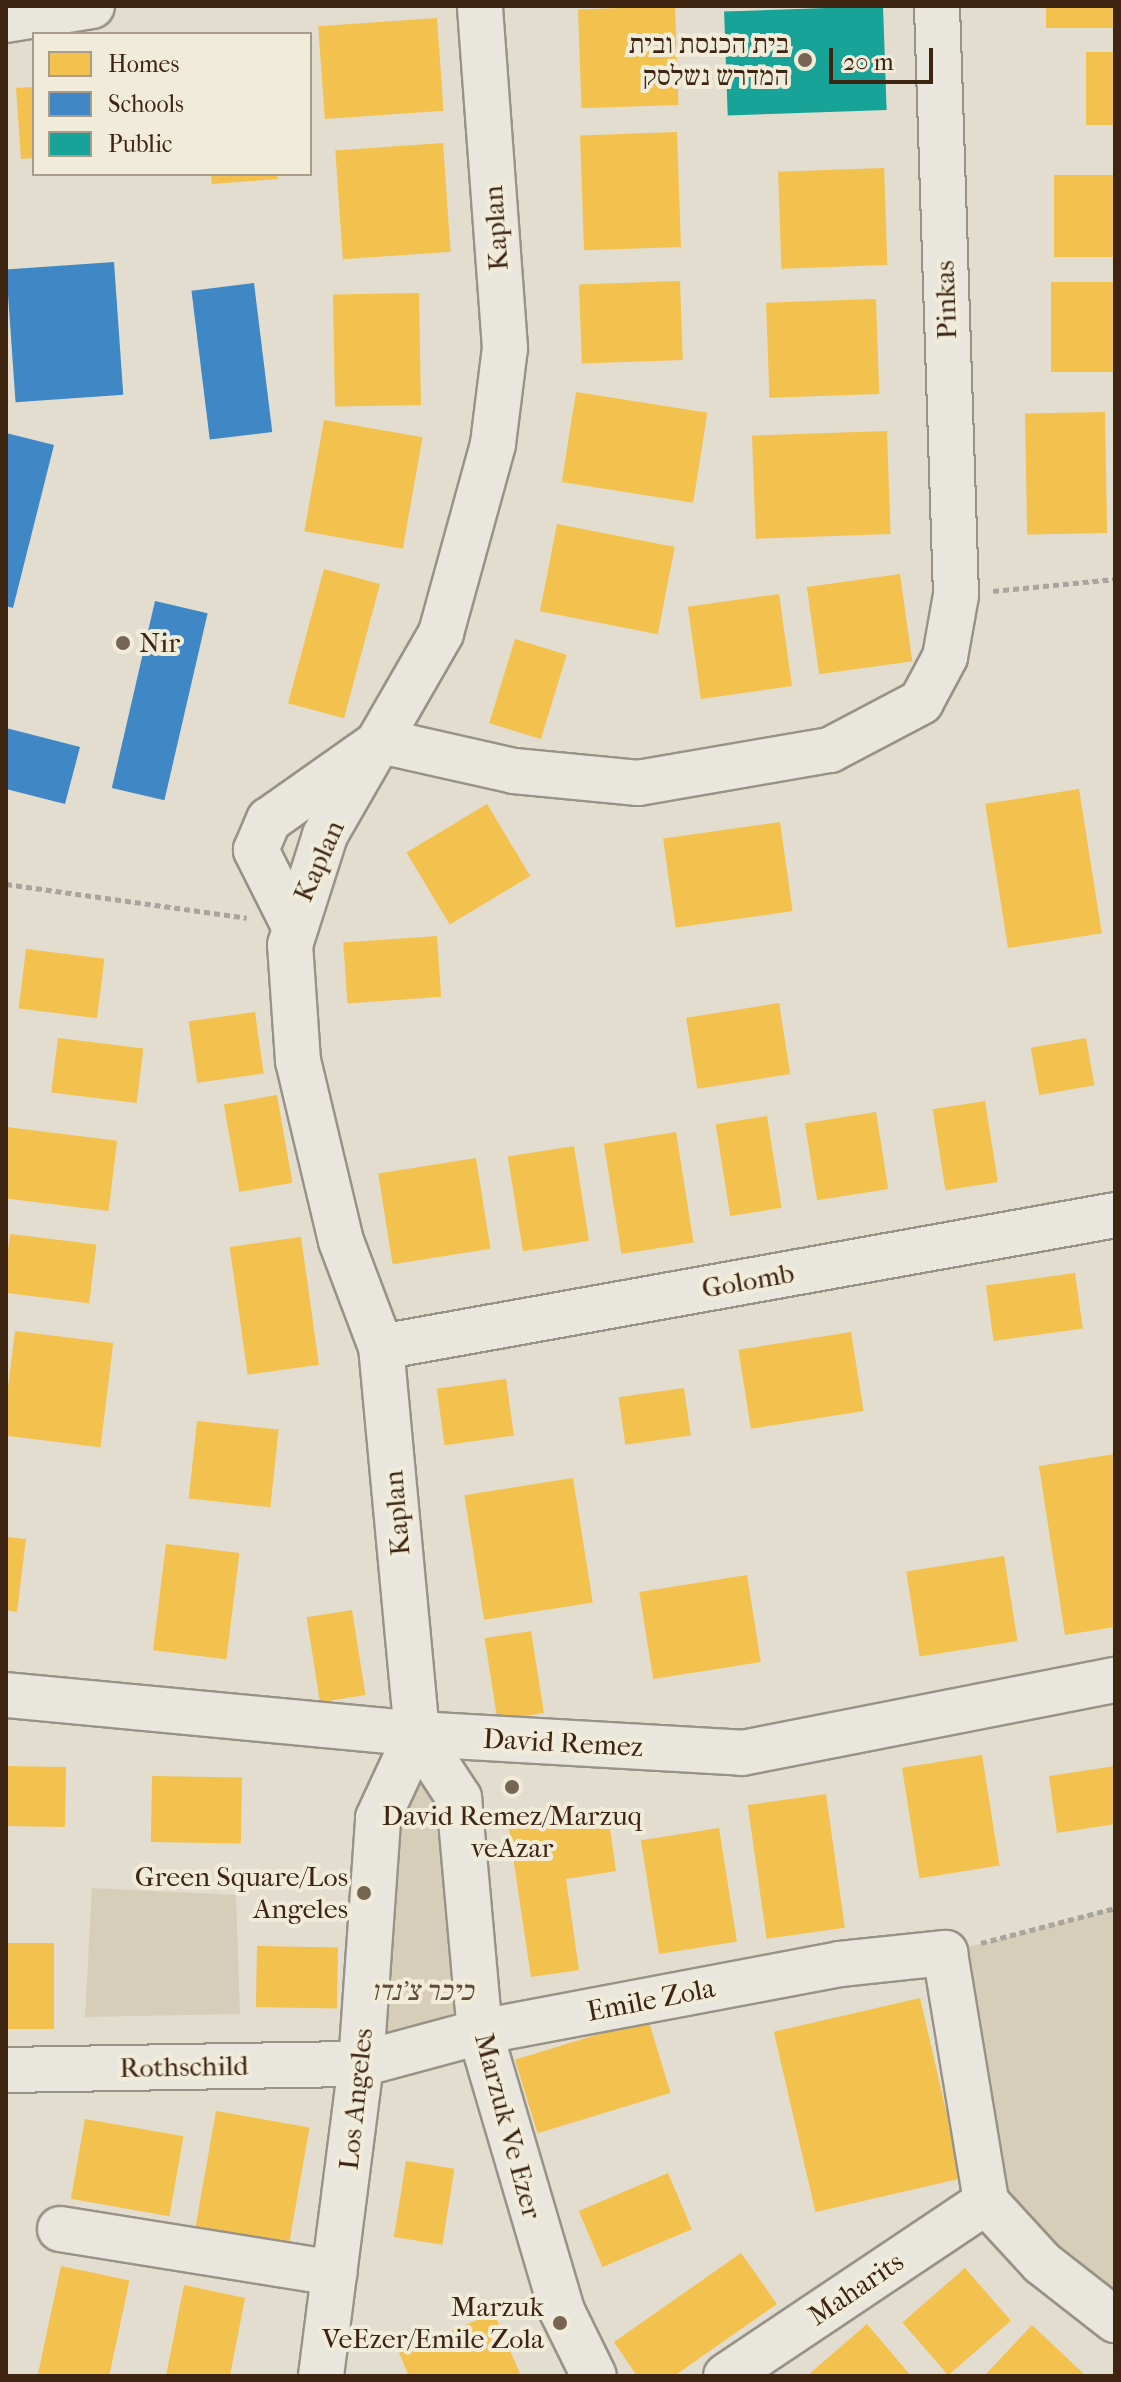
<!DOCTYPE html>
<meta charset="utf-8">
<style>
body{margin:0}
#map{position:relative;width:1121px;height:2382px;overflow:hidden;background:#e2ddce;font-family:"IM FELL French Canon","Frank Ruhl Libre",serif}
div>[style]{position:absolute}
.green>*{inset:0;background:#d6ceb9}
.homes>*{inset:0;background:#f2c14e;transform-origin:0 0}
.schools>*{inset:0;background:#3f88c5;transform-origin:0 0}
.public>*{inset:0;background:#17a398;transform-origin:0 0}
.path>*{height:5px;margin-top:-2.5px;transform-origin:0;background:repeating-linear-gradient(90deg,#a9a49d 0 6px,transparent 0 10px)}
.roads{filter:drop-shadow(2px 0 #989287) drop-shadow(-2px 0 #989287) drop-shadow(0 2px #989287) drop-shadow(0 -2px #989287)}
.minor>*{height:44px;margin:-22px;padding:0 22px;transform-origin:22px;border-radius:22px;background:#e9e6de}
.dots>*{width:22px;height:22px;translate:-50% -50%;box-sizing:border-box;border:4px solid #f1ecda;border-radius:50%}
span{translate:-50% -50%;white-space:nowrap;text-align:center;line-height:1.15;-webkit-text-stroke:8px #f1ecda;paint-order:stroke}
.poi-label{font-size:28px;color:#3e2512}
.right{translate:-100% -50%;text-align:right}
.left{translate:0 -50%;text-align:left}
.street-label{font-size:28px;color:#3e2512}
.park-label{font-size:28px;color:#624c37;font-style:italic}
.frame{position:absolute;inset:0;border:8px solid #3e2512;pointer-events:none}
.legend{position:absolute;left:32px;top:32px;width:280px;height:144px;box-sizing:border-box;background:#f1ecda;border:2px solid #a99c8a;margin:0;padding:10px 14px;list-style:none;font-size:24px;color:#3e2512}
.legend li{display:flex;align-items:center;gap:16px;height:40px}
.legend b{width:40px;border:2px solid #a99c8a}
.scale{position:absolute;left:829px;top:48px;width:104px;height:36px;box-sizing:border-box;border:4px solid #3e2512;border-top:0;padding-left:10px;font-size:24px;line-height:28px;white-space:nowrap;color:#3e2512;-webkit-text-stroke:6px #f1ecda;paint-order:stroke}
</style>
<div id="map">
<div class="green">
<i style="clip-path:polygon(394px 1775px,448px 1777px,480px 2032px,361px 2064px)"></i>
<i style="clip-path:polygon(92px 1888px,236px 1895px,240px 2014px,85px 2017px)"></i>
<i style="clip-path:polygon(1115px 1908px,1115px 2320px,1011px 2235px,945px 1953px)"></i>
</div>
<div class="homes">
<i style="left:675px;top:6px;width:99px;height:97px;rotate:88deg"></i>
<i style="left:1046px;top:6px;width:69px;height:22px"></i>
<i style="left:437px;top:18px;width:93px;height:119px;rotate:86deg"></i>
<i style="left:1115px;top:52px;width:73px;height:29px;rotate:90deg"></i>
<i style="clip-path:polygon(34px 87px,34px 158px,21px 159px,16px 88px)"></i>
<i style="left:677px;top:132px;width:115px;height:97px;rotate:88deg"></i>
<i style="left:443px;top:143px;width:109px;height:108px;rotate:86deg"></i>
<i style="left:884px;top:168px;width:97px;height:106px;rotate:88deg"></i>
<i style="clip-path:polygon(211px 174px,277px 174px,278px 179px,212px 184px)"></i>
<i style="left:1115px;top:175px;width:82px;height:61px;rotate:90deg"></i>
<i style="left:680px;top:281px;width:79px;height:101px;rotate:88deg"></i>
<i style="left:1115px;top:282px;width:90px;height:64px;rotate:90deg"></i>
<i style="left:419px;top:293px;width:112px;height:86px;rotate:89deg"></i>
<i style="left:876px;top:299px;width:95px;height:110px;rotate:88deg"></i>
<i style="left:576px;top:392px;width:133px;height:91px;rotate:9deg"></i>
<i style="left:1105px;top:412px;width:121px;height:80px;rotate:89deg"></i>
<i style="left:324px;top:420px;width:100px;height:113px;rotate:10deg"></i>
<i style="left:887px;top:431px;width:103px;height:135px;rotate:88deg"></i>
<i style="left:557px;top:524px;width:120px;height:89px;rotate:11deg"></i>
<i style="left:324px;top:569px;width:58px;height:139px;rotate:15deg"></i>
<i style="left:900px;top:574px;width:88px;height:94px;rotate:82deg"></i>
<i style="left:779px;top:594px;width:93px;height:92px;rotate:82deg"></i>
<i style="left:515px;top:639px;width:54px;height:88px;rotate:17deg"></i>
<i style="left:1079px;top:789px;width:146px;height:95px;rotate:81deg"></i>
<i style="left:487px;top:804px;width:84px;height:94px;rotate:59deg"></i>
<i style="left:780px;top:822px;width:90px;height:118px;rotate:82deg"></i>
<i style="left:437px;top:936px;width:61px;height:94px;rotate:86deg"></i>
<i style="left:26px;top:949px;width:79px;height:60px;rotate:7deg"></i>
<i style="left:779px;top:1003px;width:72px;height:94px;rotate:81deg"></i>
<i style="left:255px;top:1012px;width:62px;height:67px;rotate:82deg"></i>
<i style="left:58px;top:1038px;width:86px;height:55px;rotate:7deg"></i>
<i style="left:1086px;top:1038px;width:48px;height:56px;rotate:80deg"></i>
<i style="left:277px;top:1095px;width:89px;height:54px;rotate:80deg"></i>
<i style="left:985px;top:1101px;width:82px;height:53px;rotate:81deg"></i>
<i style="left:876px;top:1112px;width:78px;height:72px;rotate:81deg"></i>
<i style="left:767px;top:1116px;width:93px;height:52px;rotate:81deg"></i>
<i style="left:6px;top:1127px;width:112px;height:71px;rotate:7deg"></i>
<i style="left:676px;top:1132px;width:112px;height:73px;rotate:81deg"></i>
<i style="left:574px;top:1146px;width:96px;height:67px;rotate:81deg"></i>
<i style="left:476px;top:1158px;width:92px;height:99px;rotate:81deg"></i>
<i style="left:10px;top:1234px;width:87px;height:59px;rotate:7deg"></i>
<i style="left:301px;top:1237px;width:129px;height:72px;rotate:82deg"></i>
<i style="left:1075px;top:1273px;width:56px;height:90px;rotate:82deg"></i>
<i style="left:15px;top:1331px;width:99px;height:105px;rotate:7deg"></i>
<i style="left:851px;top:1332px;width:80px;height:114px;rotate:81deg"></i>
<i style="left:506px;top:1379px;width:57px;height:70px;rotate:82deg"></i>
<i style="left:684px;top:1388px;width:48px;height:66px;rotate:82deg"></i>
<i style="left:197px;top:1421px;width:82px;height:78px;rotate:6deg"></i>
<i style="clip-path:polygon(1115px 1454px,1115px 1627px,1065px 1635px,1039px 1466px)"></i>
<i style="left:573px;top:1478px;width:126px;height:110px;rotate:81deg"></i>
<i style="clip-path:polygon(6px 1537px,26px 1539px,17px 1612px,6px 1610px)"></i>
<i style="left:166px;top:1544px;width:74px;height:107px;rotate:7deg"></i>
<i style="left:1004px;top:1556px;width:86px;height:99px;rotate:81deg"></i>
<i style="left:747px;top:1575px;width:88px;height:109px;rotate:81deg"></i>
<i style="left:352px;top:1610px;width:86px;height:46px;rotate:81deg"></i>
<i style="left:531px;top:1631px;width:83px;height:47px;rotate:81deg"></i>
<i style="left:982px;top:1755px;width:112px;height:81px;rotate:81deg"></i>
<i style="left:6px;top:1766px;width:60px;height:60px;rotate:1deg"></i>
<i style="clip-path:polygon(1115px 1766px,1115px 1824px,1057px 1833px,1049px 1776px)"></i>
<i style="left:152px;top:1776px;width:90px;height:66px;rotate:1deg"></i>
<i style="left:826px;top:1794px;width:135px;height:79px;rotate:82deg"></i>
<i style="clip-path:polygon(607px 1808px,616px 1871px,566px 1879px,579px 1970px,531px 1977px,508px 1823px)"></i>
<i style="left:719px;top:1828px;width:115px;height:79px;rotate:81deg"></i>
<i style="left:6px;top:1943px;width:48px;height:86px"></i>
<i style="left:257px;top:1946px;width:81px;height:61px;rotate:1deg"></i>
<i style="left:920px;top:1998px;width:185px;height:150px;rotate:77deg"></i>
<i style="left:648px;top:2019px;width:77px;height:139px;rotate:73deg"></i>
<i style="left:216px;top:2111px;width:95px;height:117px;rotate:10deg"></i>
<i style="left:85px;top:2119px;width:100px;height:81px;rotate:10deg"></i>
<i style="left:406px;top:2161px;width:49px;height:77px;rotate:9deg"></i>
<i style="left:668px;top:2173px;width:61px;height:97px;rotate:67deg"></i>
<i style="clip-path:polygon(741px 2253px,777px 2304px,674px 2376px,637px 2376px,614px 2342px)"></i>
<i style="left:61px;top:2266px;width:70px;height:112px;rotate:12deg"></i>
<i style="left:965px;top:2268px;width:70px;height:83px;rotate:49deg"></i>
<i style="clip-path:polygon(184px 2285px,245px 2298px,230px 2376px,166px 2376px)"></i>
<i style="clip-path:polygon(494px 2313px,521px 2376px,409px 2376px,399px 2353px)"></i>
<i style="clip-path:polygon(867px 2324px,911px 2376px,807px 2376px)"></i>
<i style="clip-path:polygon(1032px 2325px,1086px 2376px,984px 2376px)"></i>
</div>
<div class="schools">
<i style="left:114px;top:262px;width:133px;height:108px;rotate:86deg"></i>
<i style="left:254px;top:283px;width:150px;height:63px;rotate:83deg"></i>
<i style="clip-path:polygon(6px 433px,54px 445px,13px 608px,6px 606px)"></i>
<i style="left:155px;top:601px;width:54px;height:192px;rotate:13deg"></i>
<i style="clip-path:polygon(6px 728px,80px 747px,65px 804px,6px 789px)"></i>
</div>
<div class="public">
<i style="left:883px;top:6px;width:104px;height:159px;rotate:88deg"></i>
</div>
<div class="path">
<i style="left:993px;top:591px;width:123px;rotate:-5.6deg"></i>
<i style="left:6px;top:884px;width:243px;rotate:8deg"></i>
<i style="left:981px;top:1943px;width:138px;rotate:-14.6deg"></i>
</div>
<div class="roads">
<div class="minor">
<i style="left:6px;top:20px;width:87px;rotate:-9.2deg"></i>
<i style="left:293px;top:924px;width:83px;rotate:-116.6deg"></i>
<i style="left:256px;top:850px;width:33px;rotate:-67deg"></i>
<i style="left:269px;top:820px;width:137px;rotate:-35.2deg"></i>
<i style="left:381px;top:741px;width:136px;rotate:12.7deg"></i>
<i style="left:514px;top:771px;width:125px;rotate:5.5deg"></i>
<i style="left:638px;top:783px;width:195px;rotate:-9.8deg"></i>
<i style="left:830px;top:750px;width:103px;rotate:-27.8deg"></i>
<i style="left:921px;top:702px;width:51px;rotate:-61.9deg"></i>
<i style="left:945px;top:657px;width:63px;rotate:-79.9deg"></i>
<i style="left:956px;top:595px;width:589px;rotate:-91.85deg"></i>
<i style="left:381px;top:1347px;width:746px;rotate:-10.19deg"></i>
<i style="left:6px;top:1695px;width:413px;rotate:5.4deg"></i>
<i style="left:417px;top:1734px;width:326px;rotate:3.3deg"></i>
<i style="left:742px;top:1753px;width:380px;rotate:-11.1deg"></i>
<i style="left:417px;top:1734px;width:389px;rotate:-95.3deg"></i>
<i style="left:381px;top:1347px;width:113px;rotate:-110.7deg"></i>
<i style="left:341px;top:1241px;width:185px;rotate:-103.4deg"></i>
<i style="left:298px;top:1061px;width:116px;rotate:-93.9deg"></i>
<i style="left:290px;top:945px;width:115px;rotate:-72.3deg"></i>
<i style="left:325px;top:835px;width:233px;rotate:-60.1deg"></i>
<i style="left:441px;top:633px;width:196px;rotate:-74.6deg"></i>
<i style="left:493px;top:444px;width:97px;rotate:-82.9deg"></i>
<i style="left:505px;top:348px;width:343px;rotate:-94.2deg"></i>
<i style="left:417px;top:1734px;width:77px;rotate:56.7deg"></i>
<i style="left:459px;top:1798px;width:235px;rotate:84.9deg"></i>
<i style="left:480px;top:2032px;width:291px;rotate:73.6deg"></i>
<i style="left:562px;top:2311px;width:72px;rotate:63.8deg"></i>
<i style="left:6px;top:2070px;width:355px;rotate:-1deg"></i>
<i style="left:361px;top:2064px;width:123px;rotate:-15.1deg"></i>
<i style="left:480px;top:2032px;width:366px;rotate:-10.7deg"></i>
<i style="left:840px;top:1964px;width:106px;rotate:-6deg"></i>
<i style="left:945px;top:1953px;width:252px;rotate:80.6deg"></i>
<i style="left:986px;top:2202px;width:83px;rotate:47.4deg"></i>
<i style="left:1042px;top:2263px;width:93px;rotate:38deg"></i>
<i style="left:60px;top:2229px;width:278px;rotate:9.1deg"></i>
<i style="left:321px;top:2376px;width:315px;rotate:-82.7deg"></i>
<i style="left:361px;top:2064px;width:247px;rotate:-86deg"></i>
<i style="left:378px;top:1818px;width:93px;rotate:-65.1deg"></i>
<i style="left:726px;top:2376px;width:313px;rotate:-33.8deg"></i>
</div>
</div>
<div class="dots">
<i style="left:805px;top:60px;background:#776554"></i>
<i style="left:123px;top:643px;background:#776554"></i>
<i style="left:512px;top:1787px;background:#776554"></i>
<i style="left:364px;top:1893px;background:#776554"></i>
<i style="left:560px;top:2323px;background:#776554"></i>
</div>
<div class="poi-label">
<span class="right" style="left:789px;top:60px">בית הכנסת ובית<br>המדרש נשלסק</span>
<span class="left" style="left:139px;top:643px">Nir</span>
<span style="left:512px;top:1832px">David Remez/Marzuq<br>veAzar</span>
<span class="right" style="left:348px;top:1893px">Green Square/Los<br>Angeles</span>
<span class="right" style="left:544px;top:2323px">Marzuk<br>VeEzer/Emile Zola</span>
</div>
<div class="street-label">
<span style="left:496px;top:228px;rotate:-94deg">Kaplan</span>
<span style="left:946px;top:300px;rotate:-92deg">Pinkas</span>
<span style="left:319px;top:861px;rotate:-66deg">Kaplan</span>
<span style="left:748px;top:1281px;rotate:-10deg">Golomb</span>
<span style="left:397px;top:1513px;rotate:-95deg">Kaplan</span>
<span style="left:563px;top:1743px;rotate:3deg">David Remez</span>
<span style="left:651px;top:2000px;rotate:-11deg">Emile Zola</span>
<span style="left:184px;top:2067px;rotate:-1deg">Rothschild</span>
<span style="left:356px;top:2099px;rotate:-84deg">Los Angeles</span>
<span style="left:508px;top:2126px;rotate:75deg">Marzuk Ve Ezer</span>
<span style="left:856px;top:2289px;rotate:-34deg">Maharits</span>
</div>
<div class="park-label">
<span style="left:422px;top:1991px">כיכר צ'נדו</span>
</div>
<div class="frame"></div>
<ul class="legend">
<li><b style="height:22px;background:#f2c14e"></b>Homes</li>
<li><b style="height:22px;background:#3f88c5"></b>Schools</li>
<li><b style="height:22px;background:#17a398"></b>Public</li>
</ul>
<div class="scale">20 m</div>
</div>
